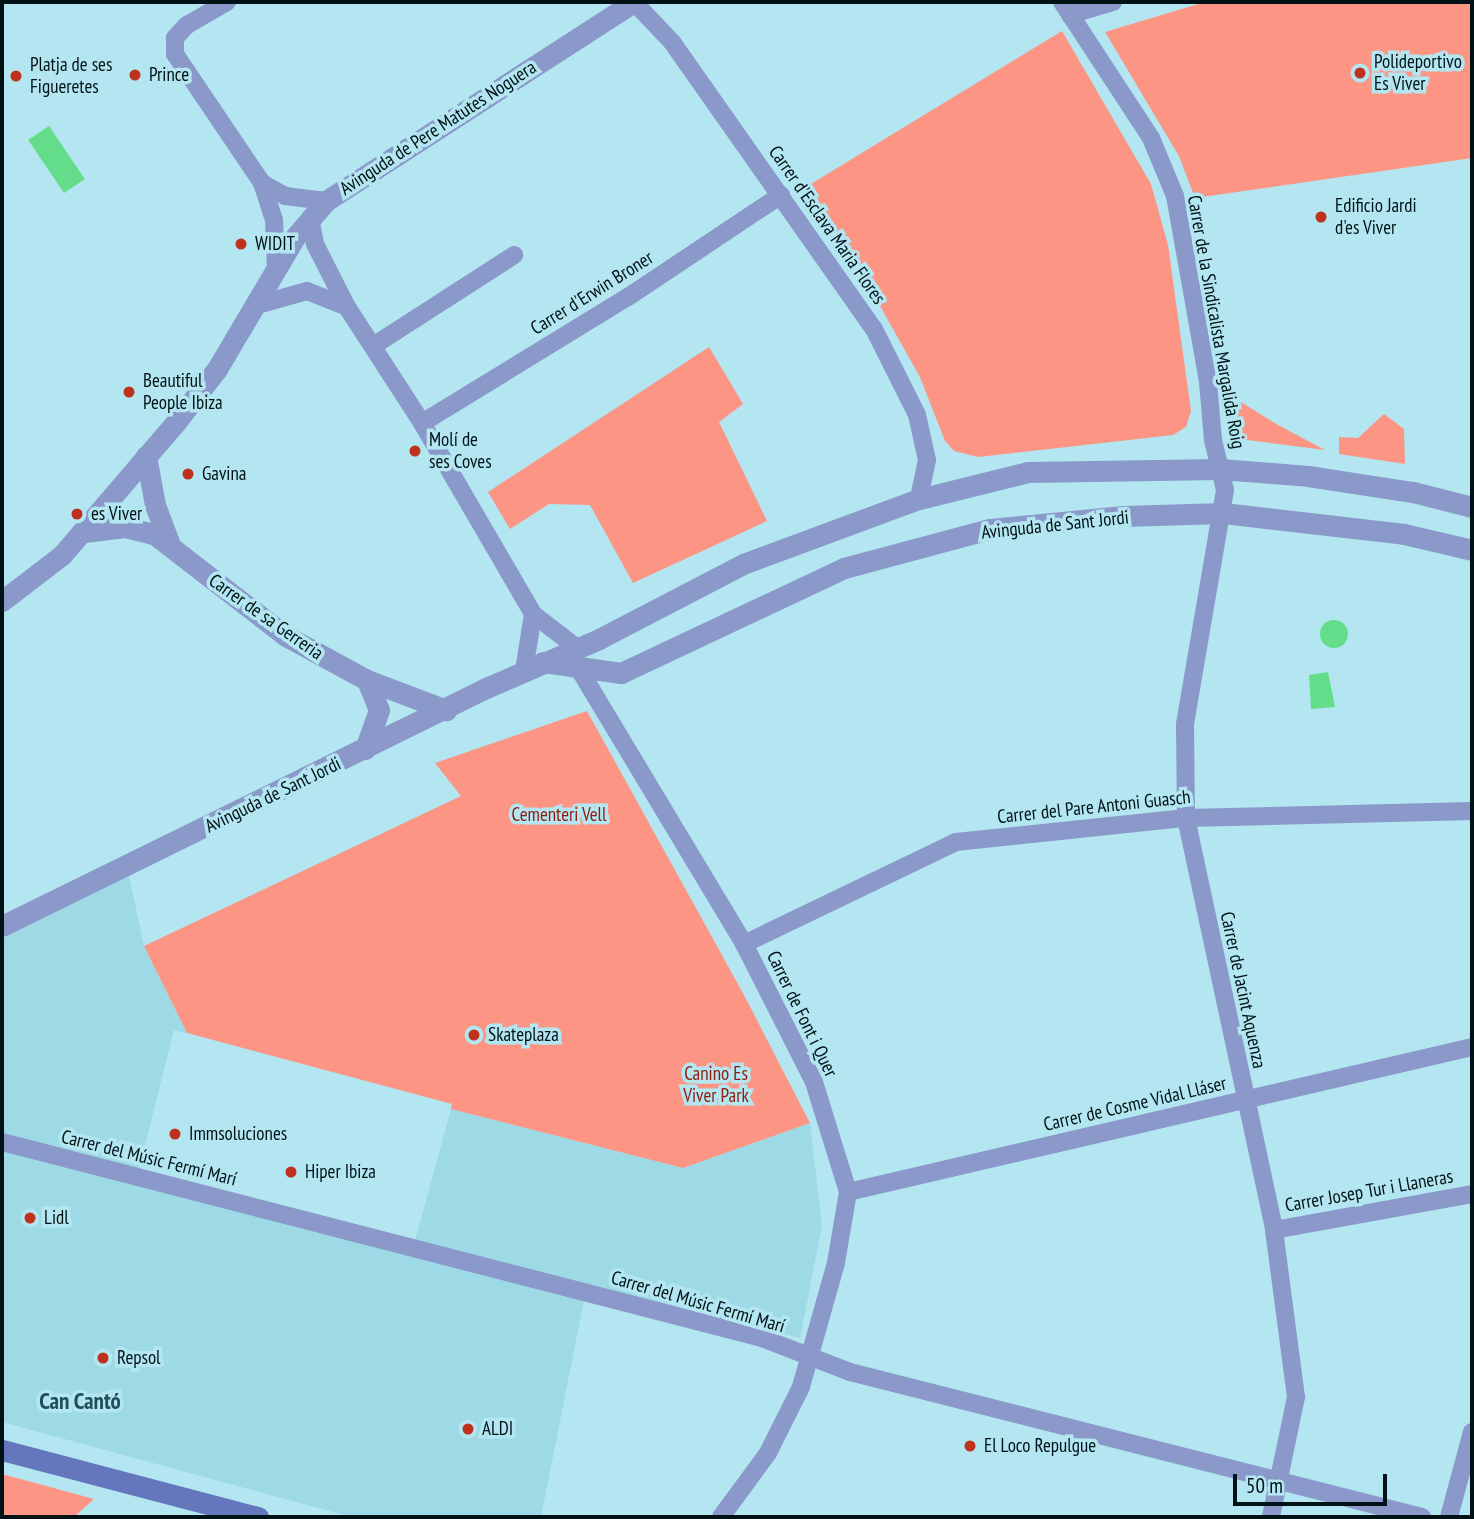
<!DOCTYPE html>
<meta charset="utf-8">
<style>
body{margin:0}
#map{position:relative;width:1474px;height:1519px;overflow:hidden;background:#b3e6f0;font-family:"PT Sans Narrow",sans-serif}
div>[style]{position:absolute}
.built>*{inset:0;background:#9ddae6}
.green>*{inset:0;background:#fc9583}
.water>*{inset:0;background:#63dd89;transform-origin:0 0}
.round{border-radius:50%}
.minor>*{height:18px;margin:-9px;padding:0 9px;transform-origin:9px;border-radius:9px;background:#8a99c9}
.tertiary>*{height:21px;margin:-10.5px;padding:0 10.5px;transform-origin:10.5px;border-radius:10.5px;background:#8a99c9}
.secondary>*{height:21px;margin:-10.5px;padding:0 10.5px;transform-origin:10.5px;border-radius:10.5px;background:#6477bd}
.dots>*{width:19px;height:19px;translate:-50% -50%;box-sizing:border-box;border:4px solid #b3e6f0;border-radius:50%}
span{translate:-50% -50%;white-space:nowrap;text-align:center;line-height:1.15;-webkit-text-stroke:7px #b3e6f0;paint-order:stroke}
.poi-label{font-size:19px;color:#011216}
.left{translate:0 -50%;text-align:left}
.street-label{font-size:19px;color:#011216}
.park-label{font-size:19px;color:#8f1b0b}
.quarter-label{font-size:23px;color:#20515a;font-weight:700}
.frame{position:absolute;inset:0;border:4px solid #011216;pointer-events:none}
.scale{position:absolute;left:1233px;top:1474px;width:154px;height:32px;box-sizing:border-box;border:4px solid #011216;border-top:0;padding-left:9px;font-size:21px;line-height:24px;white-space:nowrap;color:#011216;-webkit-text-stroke:5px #b3e6f0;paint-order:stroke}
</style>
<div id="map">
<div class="built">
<i style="clip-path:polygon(129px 876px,144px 946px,187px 1033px,174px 1030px,139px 1169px,415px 1241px,451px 1109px,683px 1168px,810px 1123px,822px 1226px,800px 1338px,587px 1285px,541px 1517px,352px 1517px,2px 1422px,2px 939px)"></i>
</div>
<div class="green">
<i style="clip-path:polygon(1205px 2px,1472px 2px,1472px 158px,1195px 198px,1179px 156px,1105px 32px)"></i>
<i style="clip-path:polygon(1062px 31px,1151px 184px,1168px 245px,1191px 411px,1186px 427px,1173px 435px,978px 457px,954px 451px,945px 441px,920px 377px,871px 290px,801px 190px)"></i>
<i style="clip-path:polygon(709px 347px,743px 404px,719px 422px,767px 521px,633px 583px,590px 505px,549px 504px,510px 529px,488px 492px)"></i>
<i style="clip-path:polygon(1239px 401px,1278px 425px,1325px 450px,1240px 439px,1226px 404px)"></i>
<i style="clip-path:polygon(1384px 414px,1404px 429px,1405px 464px,1339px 454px,1339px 437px,1358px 438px)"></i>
<i style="clip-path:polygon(587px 711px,744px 995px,810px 1123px,683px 1168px,451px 1109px,452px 1104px,187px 1033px,144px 946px,461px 796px,435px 763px)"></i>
<i style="clip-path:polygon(2px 1474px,94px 1499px,74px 1517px,2px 1517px)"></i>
</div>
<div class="water">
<i style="left:49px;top:126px;width:64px;height:25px;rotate:56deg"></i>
<i class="round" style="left:1320px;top:620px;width:28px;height:28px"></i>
<i style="clip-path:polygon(1328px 672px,1335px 707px,1311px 709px,1309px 675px)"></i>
</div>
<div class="minor">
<i style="left:227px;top:2px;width:46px;rotate:150.1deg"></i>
<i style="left:187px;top:25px;width:18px;rotate:133deg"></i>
<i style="left:175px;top:38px;width:16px;rotate:90deg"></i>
<i style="left:175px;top:54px;width:156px;rotate:56deg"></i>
<i style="left:262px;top:183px;width:38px;rotate:72deg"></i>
<i style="left:274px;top:219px;width:51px;rotate:87.8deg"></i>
<i style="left:634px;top:2px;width:55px;rotate:46.5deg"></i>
<i style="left:672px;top:42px;width:351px;rotate:54.9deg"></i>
<i style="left:874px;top:329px;width:96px;rotate:63.4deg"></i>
<i style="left:917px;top:415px;width:46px;rotate:77.5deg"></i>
<i style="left:927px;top:460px;width:40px;rotate:102deg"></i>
<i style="left:1062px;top:2px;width:163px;rotate:56.8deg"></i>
<i style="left:1151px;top:138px;width:63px;rotate:67.5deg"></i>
<i style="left:1175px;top:196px;width:189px;rotate:79.9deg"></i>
<i style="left:1208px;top:382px;width:58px;rotate:85.1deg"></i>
<i style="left:1213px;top:440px;width:51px;rotate:76.5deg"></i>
<i style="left:1225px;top:490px;width:238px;rotate:99.7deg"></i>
<i style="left:1185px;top:725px;width:93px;rotate:89.4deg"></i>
<i style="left:1186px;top:818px;width:421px;rotate:77.9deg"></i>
<i style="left:1274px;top:1230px;width:168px;rotate:82.5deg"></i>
<i style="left:1296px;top:1397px;width:123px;rotate:101.8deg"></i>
<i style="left:1070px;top:15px;width:45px;rotate:-16.8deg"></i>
<i style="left:262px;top:183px;width:26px;rotate:29deg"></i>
<i style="left:285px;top:196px;width:41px;rotate:7deg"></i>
<i style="left:310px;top:218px;width:26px;rotate:79deg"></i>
<i style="left:315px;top:244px;width:71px;rotate:63.1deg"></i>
<i style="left:347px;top:307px;width:138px;rotate:57.1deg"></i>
<i style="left:422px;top:423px;width:221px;rotate:59.8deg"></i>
<i style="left:533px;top:614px;width:56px;rotate:37.7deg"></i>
<i style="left:257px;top:305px;width:52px;rotate:-15.6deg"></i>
<i style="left:307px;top:291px;width:43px;rotate:21.8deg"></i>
<i style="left:373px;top:346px;width:168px;rotate:-32.8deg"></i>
<i style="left:422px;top:423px;width:241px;rotate:-31.5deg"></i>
<i style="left:628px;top:297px;width:184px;rotate:-33.7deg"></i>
<i style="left:579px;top:669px;width:321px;rotate:59deg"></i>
<i style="left:744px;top:944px;width:155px;rotate:63.1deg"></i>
<i style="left:814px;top:1082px;width:115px;rotate:72.8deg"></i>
<i style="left:848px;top:1192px;width:72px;rotate:99.6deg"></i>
<i style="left:836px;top:1263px;width:129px;rotate:105.8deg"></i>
<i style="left:801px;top:1387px;width:74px;rotate:116.6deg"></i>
<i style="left:768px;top:1453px;width:79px;rotate:126.3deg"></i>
<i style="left:524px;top:671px;width:58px;rotate:-81deg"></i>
<i style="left:744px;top:944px;width:235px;rotate:-25.7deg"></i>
<i style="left:956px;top:842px;width:231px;rotate:-6deg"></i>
<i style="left:1186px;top:818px;width:286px;rotate:-1.4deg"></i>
<i style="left:2px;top:1142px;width:785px;rotate:14.46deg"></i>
<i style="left:762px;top:1338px;width:94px;rotate:21.1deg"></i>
<i style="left:850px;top:1372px;width:590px;rotate:14.22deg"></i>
<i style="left:848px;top:1192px;width:641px;rotate:-13.08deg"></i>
<i style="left:1274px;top:1230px;width:201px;rotate:-10.3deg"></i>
<i style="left:1449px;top:1517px;width:88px;rotate:-74.9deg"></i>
</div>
<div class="tertiary">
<i style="left:146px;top:456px;width:50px;rotate:79.6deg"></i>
<i style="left:155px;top:505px;width:43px;rotate:69.4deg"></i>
<i style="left:84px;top:532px;width:41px;rotate:-7deg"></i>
<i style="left:125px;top:527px;width:30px;rotate:14deg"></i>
<i style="left:154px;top:534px;width:167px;rotate:37.7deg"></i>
<i style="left:286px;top:636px;width:92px;rotate:28.5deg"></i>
<i style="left:367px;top:680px;width:85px;rotate:20.8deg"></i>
<i style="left:2px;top:601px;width:76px;rotate:-37.5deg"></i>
<i style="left:62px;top:555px;width:175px;rotate:-49.4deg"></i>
<i style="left:176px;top:422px;width:67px;rotate:-52.3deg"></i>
<i style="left:217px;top:369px;width:153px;rotate:-59.4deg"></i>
<i style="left:295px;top:237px;width:48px;rotate:-49.3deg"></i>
<i style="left:326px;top:201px;width:367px;rotate:-32.9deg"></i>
<i style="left:543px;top:662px;width:79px;rotate:8deg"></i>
<i style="left:621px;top:673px;width:246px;rotate:-25.2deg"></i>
<i style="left:844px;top:568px;width:151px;rotate:-15deg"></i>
<i style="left:990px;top:529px;width:134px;rotate:-5.6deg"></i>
<i style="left:1123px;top:516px;width:100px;rotate:-1.7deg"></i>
<i style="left:1223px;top:513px;width:182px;rotate:6.6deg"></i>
<i style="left:1404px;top:534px;width:70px;rotate:13.2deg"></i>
<i style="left:365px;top:749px;width:41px;rotate:-70.3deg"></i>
<i style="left:379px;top:710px;width:32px;rotate:-112deg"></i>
<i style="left:2px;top:926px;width:539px;rotate:-26.18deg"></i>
<i style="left:486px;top:688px;width:123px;rotate:-23.4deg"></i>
<i style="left:599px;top:639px;width:162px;rotate:-27.5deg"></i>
<i style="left:743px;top:564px;width:188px;rotate:-20.3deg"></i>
<i style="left:919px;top:499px;width:112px;rotate:-13.9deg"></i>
<i style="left:1028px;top:472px;width:192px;rotate:-0.9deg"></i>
<i style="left:1220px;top:469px;width:88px;rotate:4.5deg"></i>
<i style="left:1308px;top:476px;width:106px;rotate:8.7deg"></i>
<i style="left:1413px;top:492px;width:61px;rotate:14.3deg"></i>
</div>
<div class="secondary">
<i style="left:2px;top:1450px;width:265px;rotate:14.7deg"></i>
</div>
<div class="dots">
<i style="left:1360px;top:73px;background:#bd311d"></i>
<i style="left:135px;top:75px;background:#bd311d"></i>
<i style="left:16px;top:76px;background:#bd311d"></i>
<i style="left:1321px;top:217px;background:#bd311d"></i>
<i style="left:241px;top:244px;background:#bd311d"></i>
<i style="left:129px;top:392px;background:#bd311d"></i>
<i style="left:415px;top:451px;background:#bd311d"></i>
<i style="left:188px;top:474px;background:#bd311d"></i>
<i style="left:77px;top:514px;background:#bd311d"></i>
<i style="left:474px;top:1035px;background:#bd311d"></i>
<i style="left:175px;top:1134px;background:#bd311d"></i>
<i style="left:291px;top:1172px;background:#bd311d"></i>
<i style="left:30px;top:1218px;background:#bd311d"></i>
<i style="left:103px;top:1358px;background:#bd311d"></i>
<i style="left:468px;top:1429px;background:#bd311d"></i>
<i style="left:970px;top:1446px;background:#bd311d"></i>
</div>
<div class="poi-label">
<span class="left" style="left:1374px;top:73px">Polideportivo<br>Es Viver</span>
<span class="left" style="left:30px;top:76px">Platja de ses<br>Figueretes</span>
<span class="left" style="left:149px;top:75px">Prince</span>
<span class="left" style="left:1335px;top:217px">Edificio Jardi<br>d'es Viver</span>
<span class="left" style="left:255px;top:244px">WIDIT</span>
<span class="left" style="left:143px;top:392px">Beautiful<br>People Ibiza</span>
<span class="left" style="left:429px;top:451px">Molí de<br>ses Coves</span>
<span class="left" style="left:202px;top:474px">Gavina</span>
<span class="left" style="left:91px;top:514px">es Viver</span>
<span class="left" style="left:488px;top:1035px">Skateplaza</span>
<span class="left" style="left:189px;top:1134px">Immsoluciones</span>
<span class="left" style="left:305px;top:1172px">Hiper Ibiza</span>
<span class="left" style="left:44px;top:1218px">Lidl</span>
<span class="left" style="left:117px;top:1358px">Repsol</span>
<span class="left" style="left:482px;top:1429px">ALDI</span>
<span class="left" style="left:984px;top:1446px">El Loco Repulgue</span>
</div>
<div class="street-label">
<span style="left:438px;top:128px;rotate:-33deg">Avinguda de Pere Matutes Noguera</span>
<span style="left:827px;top:225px;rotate:55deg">Carrer d'Esclava Maria Flores</span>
<span style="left:592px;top:293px;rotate:-32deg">Carrer d'Erwin Broner</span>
<span style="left:1216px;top:322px;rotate:80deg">Carrer de la Sindicalista Margalida Roig</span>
<span style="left:1055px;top:525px;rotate:-6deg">Avinguda de Sant Jordi</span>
<span style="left:266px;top:617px;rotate:35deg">Carrer de sa Gerreria</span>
<span style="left:273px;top:795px;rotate:-26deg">Avinguda de Sant Jordi</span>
<span style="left:1094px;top:807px;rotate:-6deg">Carrer del Pare Antoni Guasch</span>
<span style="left:1243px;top:990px;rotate:78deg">Carrer de Jacint Aquenza</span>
<span style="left:802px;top:1014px;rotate:64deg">Carrer de Font i Quer</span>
<span style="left:1135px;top:1104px;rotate:-13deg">Carrer de Cosme Vidal Lláser</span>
<span style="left:149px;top:1158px;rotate:14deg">Carrer del Músic Fermí Marí</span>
<span style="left:1369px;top:1191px;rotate:-10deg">Carrer Josep Tur i Llaneras</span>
<span style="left:698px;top:1302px;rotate:16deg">Carrer del Músic Fermí Marí</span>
</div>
<div class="park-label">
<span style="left:559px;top:815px">Cementeri Vell</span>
<span style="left:716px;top:1085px">Canino Es<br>Viver Park</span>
</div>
<div class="quarter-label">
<span style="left:80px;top:1401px">Can Cantó</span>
</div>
<div class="frame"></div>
<div class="scale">50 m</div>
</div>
